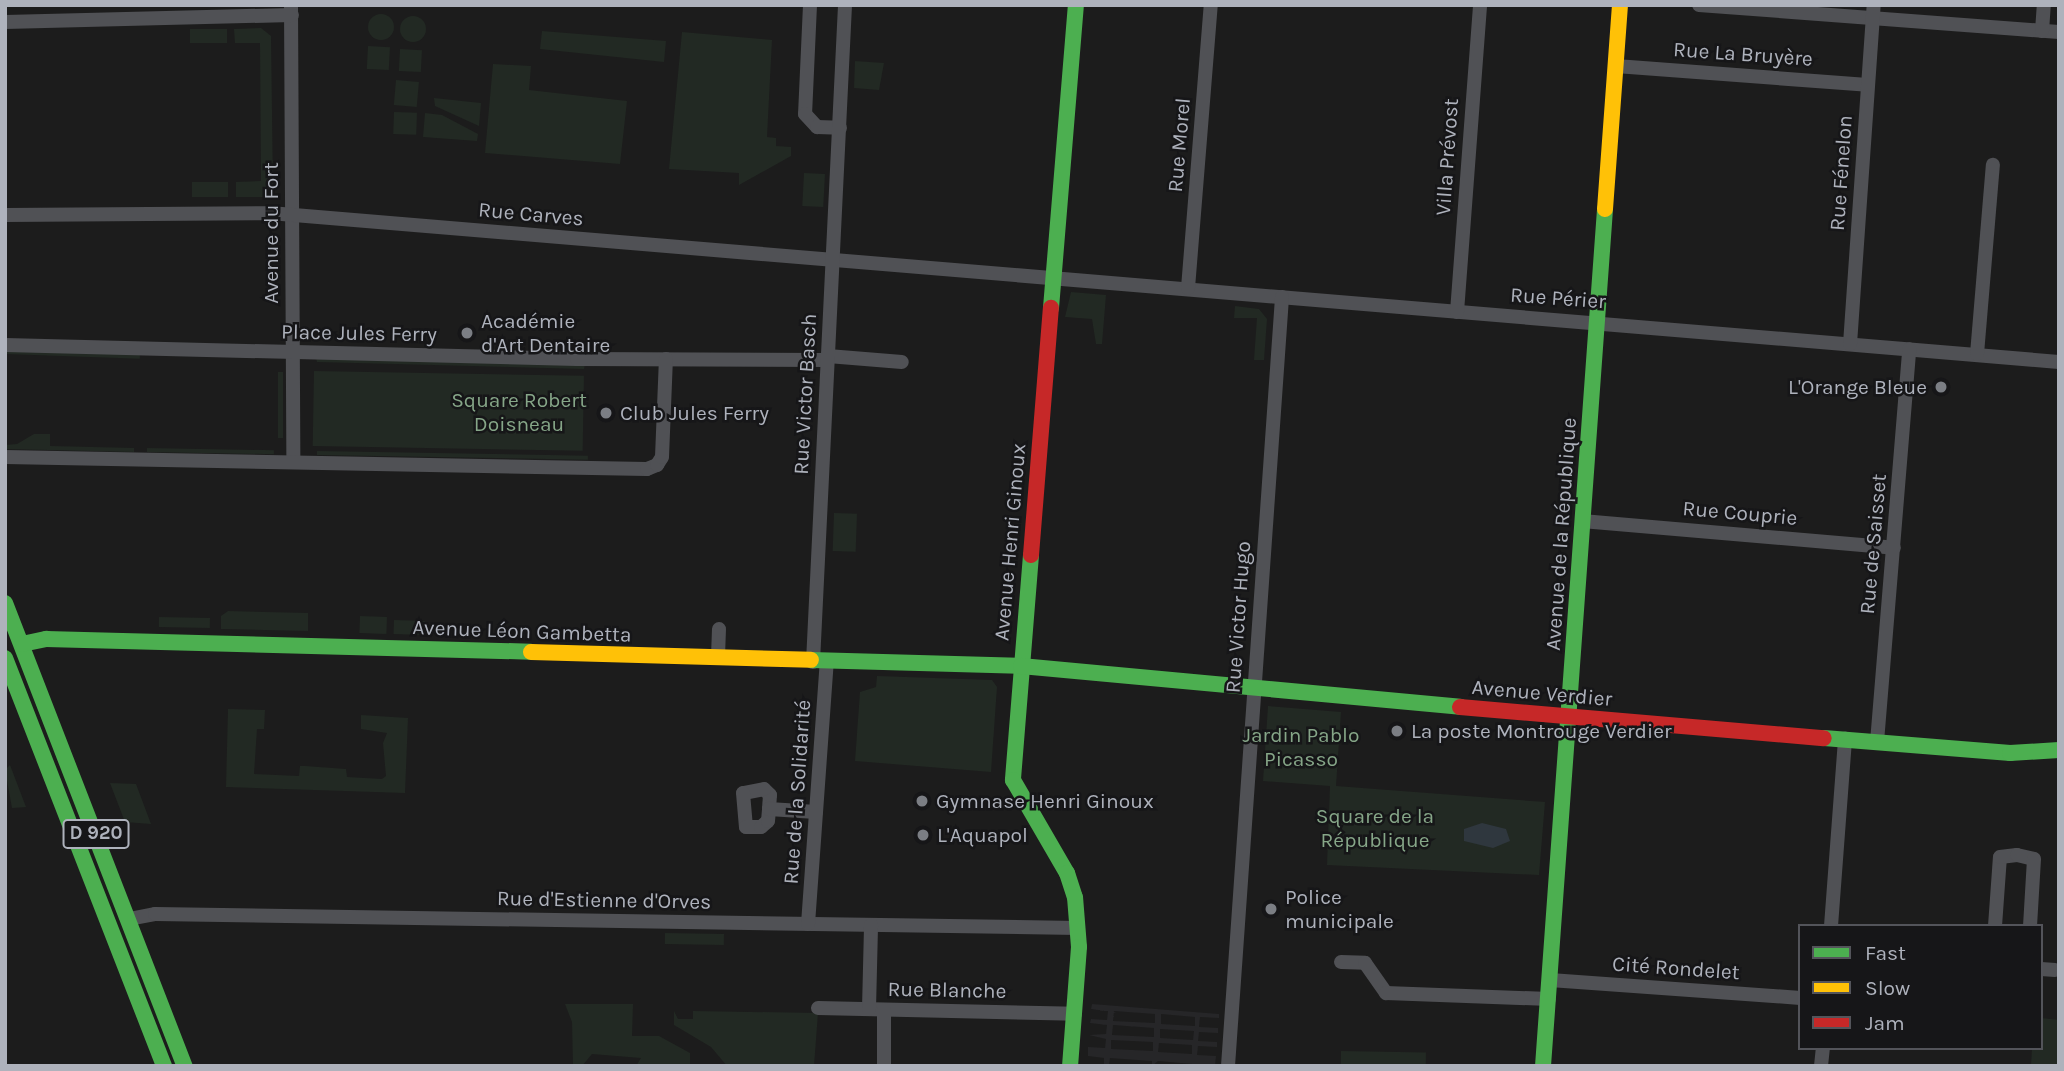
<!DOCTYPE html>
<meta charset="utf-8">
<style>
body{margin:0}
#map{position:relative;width:2064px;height:1071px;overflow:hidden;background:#1c1c1c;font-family:Karla,sans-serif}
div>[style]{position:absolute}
.built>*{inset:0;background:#262628}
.green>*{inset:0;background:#222923;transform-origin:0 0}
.round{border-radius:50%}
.water>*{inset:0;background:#2f373e}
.street>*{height:14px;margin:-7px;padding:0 7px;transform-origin:7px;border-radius:7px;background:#505155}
.fast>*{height:16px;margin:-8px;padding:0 8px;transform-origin:8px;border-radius:8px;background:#4caf50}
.slow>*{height:16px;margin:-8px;padding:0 8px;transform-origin:8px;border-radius:8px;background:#ffc107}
.jam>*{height:16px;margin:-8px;padding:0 8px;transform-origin:8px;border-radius:8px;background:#c62828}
.dots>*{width:19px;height:19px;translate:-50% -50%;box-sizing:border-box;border:4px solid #161618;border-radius:50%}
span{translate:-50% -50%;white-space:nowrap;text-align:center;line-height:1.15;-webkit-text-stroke:5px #161618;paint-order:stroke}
.shield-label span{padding:2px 5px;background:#161618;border:2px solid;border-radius:5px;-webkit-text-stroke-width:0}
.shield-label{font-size:19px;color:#aeb2bc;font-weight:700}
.street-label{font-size:21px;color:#aeb2bc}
.poi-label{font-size:21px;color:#aeb2bc}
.left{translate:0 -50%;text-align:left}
.right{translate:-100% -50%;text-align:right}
.park-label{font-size:21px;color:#86a688}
.frame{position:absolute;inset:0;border:7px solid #aeb2bc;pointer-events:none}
.legend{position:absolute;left:1798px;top:924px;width:245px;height:126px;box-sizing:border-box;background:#161618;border:2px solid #53545a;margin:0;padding:9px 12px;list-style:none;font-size:21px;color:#aeb2bc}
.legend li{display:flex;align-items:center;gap:14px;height:35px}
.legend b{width:35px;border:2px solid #53545a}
</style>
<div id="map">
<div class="built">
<i style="clip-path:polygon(evenodd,1092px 1004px,1219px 1014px,1219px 1018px,1200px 1017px,1199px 1027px,1218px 1028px,1218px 1033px,1199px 1032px,1198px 1041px,1217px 1042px,1217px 1047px,1198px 1046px,1197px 1055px,1216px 1056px,1215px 1066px,1158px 1061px,1152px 1066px,1152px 1061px,1110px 1058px,1109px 1066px,1104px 1066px,1104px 1058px,1088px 1056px,1088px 1047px,1105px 1048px,1106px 1039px,1089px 1035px,1106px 1034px,1107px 1025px,1090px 1023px,1091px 1019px,1107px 1020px,1108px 1011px,1091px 1009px,1092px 1004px,1114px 1011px,1155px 1014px,1155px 1023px,1113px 1021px,1114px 1011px,1092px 1004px,1161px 1014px,1195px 1017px,1195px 1026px,1161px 1024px,1161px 1014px,1092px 1004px,1113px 1025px,1154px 1028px,1154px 1037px,1112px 1035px,1113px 1025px,1092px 1004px,1160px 1029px,1194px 1031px,1193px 1040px,1160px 1038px,1160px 1029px,1092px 1004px,1111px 1040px,1153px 1042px,1153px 1051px,1111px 1049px,1111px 1040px,1092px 1004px,1159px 1043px,1192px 1045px,1192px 1054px,1158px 1052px,1159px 1043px)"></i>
</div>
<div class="green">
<i class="round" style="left:368px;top:14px;width:26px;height:26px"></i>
<i class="round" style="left:400px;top:16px;width:26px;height:26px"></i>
<i style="clip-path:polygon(261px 28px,271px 36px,273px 189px,263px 197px,236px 197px,236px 182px,261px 181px,260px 43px,235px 43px,234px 29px)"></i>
<i style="left:227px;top:29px;width:14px;height:37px;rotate:90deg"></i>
<i style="clip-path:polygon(542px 31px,666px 41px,664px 62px,540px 49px)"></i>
<i style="clip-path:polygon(682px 32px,772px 40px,767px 137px,776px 138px,776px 146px,791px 147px,791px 156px,739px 185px,739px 173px,669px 169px)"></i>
<i style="left:368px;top:46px;width:22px;height:23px;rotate:3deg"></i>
<i style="left:400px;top:49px;width:22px;height:22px;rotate:3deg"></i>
<i style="clip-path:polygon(855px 61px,884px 63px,879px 90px,854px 88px)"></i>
<i style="clip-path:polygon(493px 64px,531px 66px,529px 90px,627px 101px,620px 164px,485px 153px)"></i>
<i style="left:396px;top:80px;width:23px;height:25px;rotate:5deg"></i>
<i style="clip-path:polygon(434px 98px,481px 103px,479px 126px,435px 106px)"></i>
<i style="left:394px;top:112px;width:23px;height:22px;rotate:2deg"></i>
<i style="clip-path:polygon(425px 113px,442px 115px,478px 134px,477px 141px,423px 137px)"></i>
<i style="left:804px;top:173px;width:21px;height:33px;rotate:3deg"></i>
<i style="left:192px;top:182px;width:36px;height:15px"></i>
<i style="clip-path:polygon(1071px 292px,1106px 295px,1102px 344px,1096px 344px,1092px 319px,1065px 317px)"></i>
<i style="clip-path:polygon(1235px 306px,1259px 309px,1267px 319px,1264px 360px,1254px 360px,1257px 318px,1234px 318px)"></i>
<i style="left:5px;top:349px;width:135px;height:5px;rotate:2deg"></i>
<i style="clip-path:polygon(316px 358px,585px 364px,584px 369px,317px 362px)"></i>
<i style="left:314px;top:371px;width:270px;height:75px;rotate:1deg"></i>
<i style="left:278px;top:372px;width:5px;height:66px"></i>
<i style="clip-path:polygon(34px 434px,50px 434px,50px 446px,134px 448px,134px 452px,5px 449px,5px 445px,17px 444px)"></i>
<i style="left:147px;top:448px;width:127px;height:4px;rotate:1deg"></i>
<i style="left:317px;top:451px;width:271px;height:4px;rotate:1deg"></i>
<i style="left:834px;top:513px;width:23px;height:38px;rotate:2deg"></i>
<i style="clip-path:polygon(228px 611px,308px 613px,308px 631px,221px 629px,221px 616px)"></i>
<i style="left:360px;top:616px;width:27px;height:17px;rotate:2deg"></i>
<i style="left:159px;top:617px;width:51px;height:10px;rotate:1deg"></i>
<i style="left:394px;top:620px;width:31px;height:14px;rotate:2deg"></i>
<i style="clip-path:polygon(877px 676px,992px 680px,997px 687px,991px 772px,855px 761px,860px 692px,876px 687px)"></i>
<i style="clip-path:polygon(1268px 706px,1341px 712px,1336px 786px,1545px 802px,1539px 875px,1327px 865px,1330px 786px,1263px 781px)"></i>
<i style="clip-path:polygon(228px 709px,265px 710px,264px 729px,257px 729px,254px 774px,299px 776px,300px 766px,305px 766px,346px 769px,347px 777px,382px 779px,386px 776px,383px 743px,387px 733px,361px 729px,361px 715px,408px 718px,405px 793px,226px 787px)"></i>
<i style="clip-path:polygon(10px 765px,26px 807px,12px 808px,5px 770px)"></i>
<i style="clip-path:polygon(110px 783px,136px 784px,151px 824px,125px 822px)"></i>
<i style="left:665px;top:933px;width:59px;height:11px;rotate:1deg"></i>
<i style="clip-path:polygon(565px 1004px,633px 1004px,632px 1036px,659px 1036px,690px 1053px,690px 1066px,636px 1066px,641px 1058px,592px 1054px,582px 1066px,573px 1066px,572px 1022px)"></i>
<i style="clip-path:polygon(674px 1011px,678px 1019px,693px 1019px,693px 1011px,818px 1013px,814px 1066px,727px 1066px,711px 1047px,674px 1025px)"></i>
<i style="clip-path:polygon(2041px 1018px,2059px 1020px,2059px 1066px,2031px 1066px,2032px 1048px,2041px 1048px)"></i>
<i style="left:1341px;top:1051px;width:85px;height:15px;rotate:1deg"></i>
</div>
<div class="water">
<i style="clip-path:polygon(1482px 823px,1506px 829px,1510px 841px,1493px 848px,1464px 841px,1464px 829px)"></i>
</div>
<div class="street">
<i style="left:291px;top:5px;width:456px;rotate:89.7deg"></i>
<i style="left:810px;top:5px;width:109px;rotate:92.6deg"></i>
<i style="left:805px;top:114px;width:18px;rotate:47deg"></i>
<i style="left:817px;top:127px;width:23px;rotate:2deg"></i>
<i style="left:1699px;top:5px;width:361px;rotate:4.3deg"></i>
<i style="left:5px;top:22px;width:287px;rotate:-1.4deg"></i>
<i style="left:2042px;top:31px;width:26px;rotate:-86deg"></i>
<i style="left:1616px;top:66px;width:252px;rotate:4.3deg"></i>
<i style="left:5px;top:215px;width:265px;rotate:-0.4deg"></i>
<i style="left:270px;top:213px;width:1795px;rotate:4.76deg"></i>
<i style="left:1188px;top:288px;width:284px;rotate:-85.4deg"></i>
<i style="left:1457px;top:312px;width:308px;rotate:-85.7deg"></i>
<i style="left:1850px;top:344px;width:340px;rotate:-86deg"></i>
<i style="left:5px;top:345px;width:572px;rotate:1.4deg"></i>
<i style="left:577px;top:359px;width:251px;rotate:0.2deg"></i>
<i style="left:1977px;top:354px;width:190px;rotate:-85.2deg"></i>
<i style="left:828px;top:356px;width:74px;rotate:4.6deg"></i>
<i style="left:5px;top:457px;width:642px;rotate:1.07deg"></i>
<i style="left:647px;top:469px;width:11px;rotate:-22deg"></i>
<i style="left:657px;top:465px;width:9px;rotate:-58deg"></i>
<i style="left:662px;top:457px;width:98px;rotate:-87.7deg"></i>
<i style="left:1582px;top:521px;width:313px;rotate:4.9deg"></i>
<i style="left:718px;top:657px;width:28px;rotate:-88deg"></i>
<i style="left:813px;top:662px;width:658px;rotate:-87.21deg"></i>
<i style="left:1877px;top:742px;width:394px;rotate:-85.3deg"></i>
<i style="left:769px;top:809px;width:14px;rotate:-86deg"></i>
<i style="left:770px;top:795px;width:8px;rotate:-135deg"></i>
<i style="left:764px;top:789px;width:21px;rotate:169deg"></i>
<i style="left:743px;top:793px;width:34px;rotate:85deg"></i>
<i style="left:746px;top:827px;width:15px"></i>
<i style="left:761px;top:827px;width:9px;rotate:-41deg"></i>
<i style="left:768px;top:821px;width:12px;rotate:-85deg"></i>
<i style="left:769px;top:809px;width:47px;rotate:3.7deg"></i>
<i style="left:129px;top:919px;width:26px;rotate:-11deg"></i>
<i style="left:155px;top:914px;width:923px;rotate:0.87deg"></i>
<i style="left:808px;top:924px;width:263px;rotate:-85.9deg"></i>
<i style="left:1831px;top:926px;width:188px;rotate:-85.7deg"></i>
<i style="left:1995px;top:926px;width:69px;rotate:-85.9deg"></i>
<i style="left:2000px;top:857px;width:17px;rotate:-7deg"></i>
<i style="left:2017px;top:855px;width:17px;rotate:13deg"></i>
<i style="left:2034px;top:859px;width:67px;rotate:93.4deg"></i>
<i style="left:1341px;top:962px;width:24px;rotate:2deg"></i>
<i style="left:1365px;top:963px;width:37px;rotate:55deg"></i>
<i style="left:1386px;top:993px;width:163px;rotate:2.1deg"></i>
<i style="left:2041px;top:969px;width:14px;rotate:4deg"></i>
<i style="left:1550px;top:980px;width:251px;rotate:4.1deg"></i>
<i style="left:818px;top:1008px;width:257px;rotate:1.3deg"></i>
<i style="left:869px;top:1009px;width:84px;rotate:-88.6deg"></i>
<i style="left:884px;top:1066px;width:56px;rotate:-90deg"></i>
<i style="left:1228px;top:1066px;width:771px;rotate:-85.98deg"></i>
<i style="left:1821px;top:1066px;width:18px;rotate:-84deg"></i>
</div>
<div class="fast">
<i style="left:1051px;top:308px;width:304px;rotate:-85.3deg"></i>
<i style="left:1031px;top:555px;width:226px;rotate:94.6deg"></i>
<i style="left:1013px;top:780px;width:108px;rotate:59.9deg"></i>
<i style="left:1067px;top:873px;width:25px;rotate:72deg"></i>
<i style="left:1075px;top:897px;width:50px;rotate:85.4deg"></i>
<i style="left:1079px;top:947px;width:119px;rotate:94.3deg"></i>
<i style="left:5px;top:603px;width:497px;rotate:68.8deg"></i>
<i style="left:22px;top:644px;width:25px;rotate:-12deg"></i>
<i style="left:46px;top:639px;width:485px;rotate:1.5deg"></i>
<i style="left:5px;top:658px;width:438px;rotate:68.7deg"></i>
<i style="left:811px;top:660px;width:210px;rotate:1.6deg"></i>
<i style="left:1021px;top:666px;width:441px;rotate:5.3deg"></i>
<i style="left:1824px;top:738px;width:187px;rotate:4.6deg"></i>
<i style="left:2010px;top:753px;width:49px;rotate:-3.5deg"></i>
<i style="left:1543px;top:1066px;width:859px;rotate:-85.86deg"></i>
</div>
<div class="slow">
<i style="left:1605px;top:209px;width:205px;rotate:-85.8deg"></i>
<i style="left:531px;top:652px;width:280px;rotate:1.6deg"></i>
</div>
<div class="jam">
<i style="left:1031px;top:555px;width:248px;rotate:-85.4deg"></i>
<i style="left:1460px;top:707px;width:365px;rotate:4.9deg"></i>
</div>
<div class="dots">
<i style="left:467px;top:333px;background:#7b7e84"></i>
<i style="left:1941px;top:387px;background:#7b7e84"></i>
<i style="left:606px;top:413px;background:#7b7e84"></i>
<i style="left:1397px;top:731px;background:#7b7e84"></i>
<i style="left:922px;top:801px;background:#7b7e84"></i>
<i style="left:923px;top:835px;background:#7b7e84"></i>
<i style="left:1271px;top:909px;background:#7b7e84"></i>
</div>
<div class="shield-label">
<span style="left:96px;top:834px">D 920</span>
</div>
<div class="street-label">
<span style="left:1743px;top:54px;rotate:4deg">Rue La Bruyère</span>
<span style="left:1179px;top:145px;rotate:-85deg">Rue Morel</span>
<span style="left:1447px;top:157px;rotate:-86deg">Villa Prévost</span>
<span style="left:1841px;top:173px;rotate:-86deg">Rue Fénelon</span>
<span style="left:531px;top:214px;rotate:5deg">Rue Carves</span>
<span style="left:271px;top:233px;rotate:-90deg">Avenue du Fort</span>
<span style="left:1558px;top:298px;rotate:4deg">Rue Périer</span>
<span style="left:359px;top:333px;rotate:1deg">Place Jules Ferry</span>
<span style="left:805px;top:394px;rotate:-87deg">Rue Victor Basch</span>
<span style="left:1740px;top:513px;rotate:5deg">Rue Couprie</span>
<span style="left:1561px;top:534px;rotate:-86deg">Avenue de la République</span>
<span style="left:1010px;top:542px;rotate:-85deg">Avenue Henri Ginoux</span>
<span style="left:1873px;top:544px;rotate:-85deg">Rue de Saisset</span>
<span style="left:1238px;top:617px;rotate:-86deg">Rue Victor Hugo</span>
<span style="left:522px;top:631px;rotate:2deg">Avenue Léon Gambetta</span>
<span style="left:1542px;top:693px;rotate:5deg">Avenue Verdier</span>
<span style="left:797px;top:792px;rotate:-86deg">Rue de la Solidarité</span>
<span style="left:604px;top:900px;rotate:1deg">Rue d'Estienne d'Orves</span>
<span style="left:1676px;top:968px;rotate:4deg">Cité Rondelet</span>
<span style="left:947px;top:990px;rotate:1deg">Rue Blanche</span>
</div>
<div class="poi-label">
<span class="left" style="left:481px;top:333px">Académie<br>d'Art Dentaire</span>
<span class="right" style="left:1927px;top:387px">L'Orange Bleue</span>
<span class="left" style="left:620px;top:413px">Club Jules Ferry</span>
<span class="left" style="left:1411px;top:731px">La poste Montrouge Verdier</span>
<span class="left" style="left:936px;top:801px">Gymnase Henri Ginoux</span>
<span class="left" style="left:937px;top:835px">L'Aquapol</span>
<span class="left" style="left:1285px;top:909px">Police<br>municipale</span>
</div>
<div class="park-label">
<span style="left:519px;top:412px">Square Robert<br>Doisneau</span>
<span style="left:1301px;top:747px">Jardin Pablo<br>Picasso</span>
<span style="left:1375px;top:828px">Square de la<br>République</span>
</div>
<div class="frame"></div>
<ul class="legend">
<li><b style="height:9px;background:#4caf50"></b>Fast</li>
<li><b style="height:9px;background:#ffc107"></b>Slow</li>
<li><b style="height:9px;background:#c62828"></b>Jam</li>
</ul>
</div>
